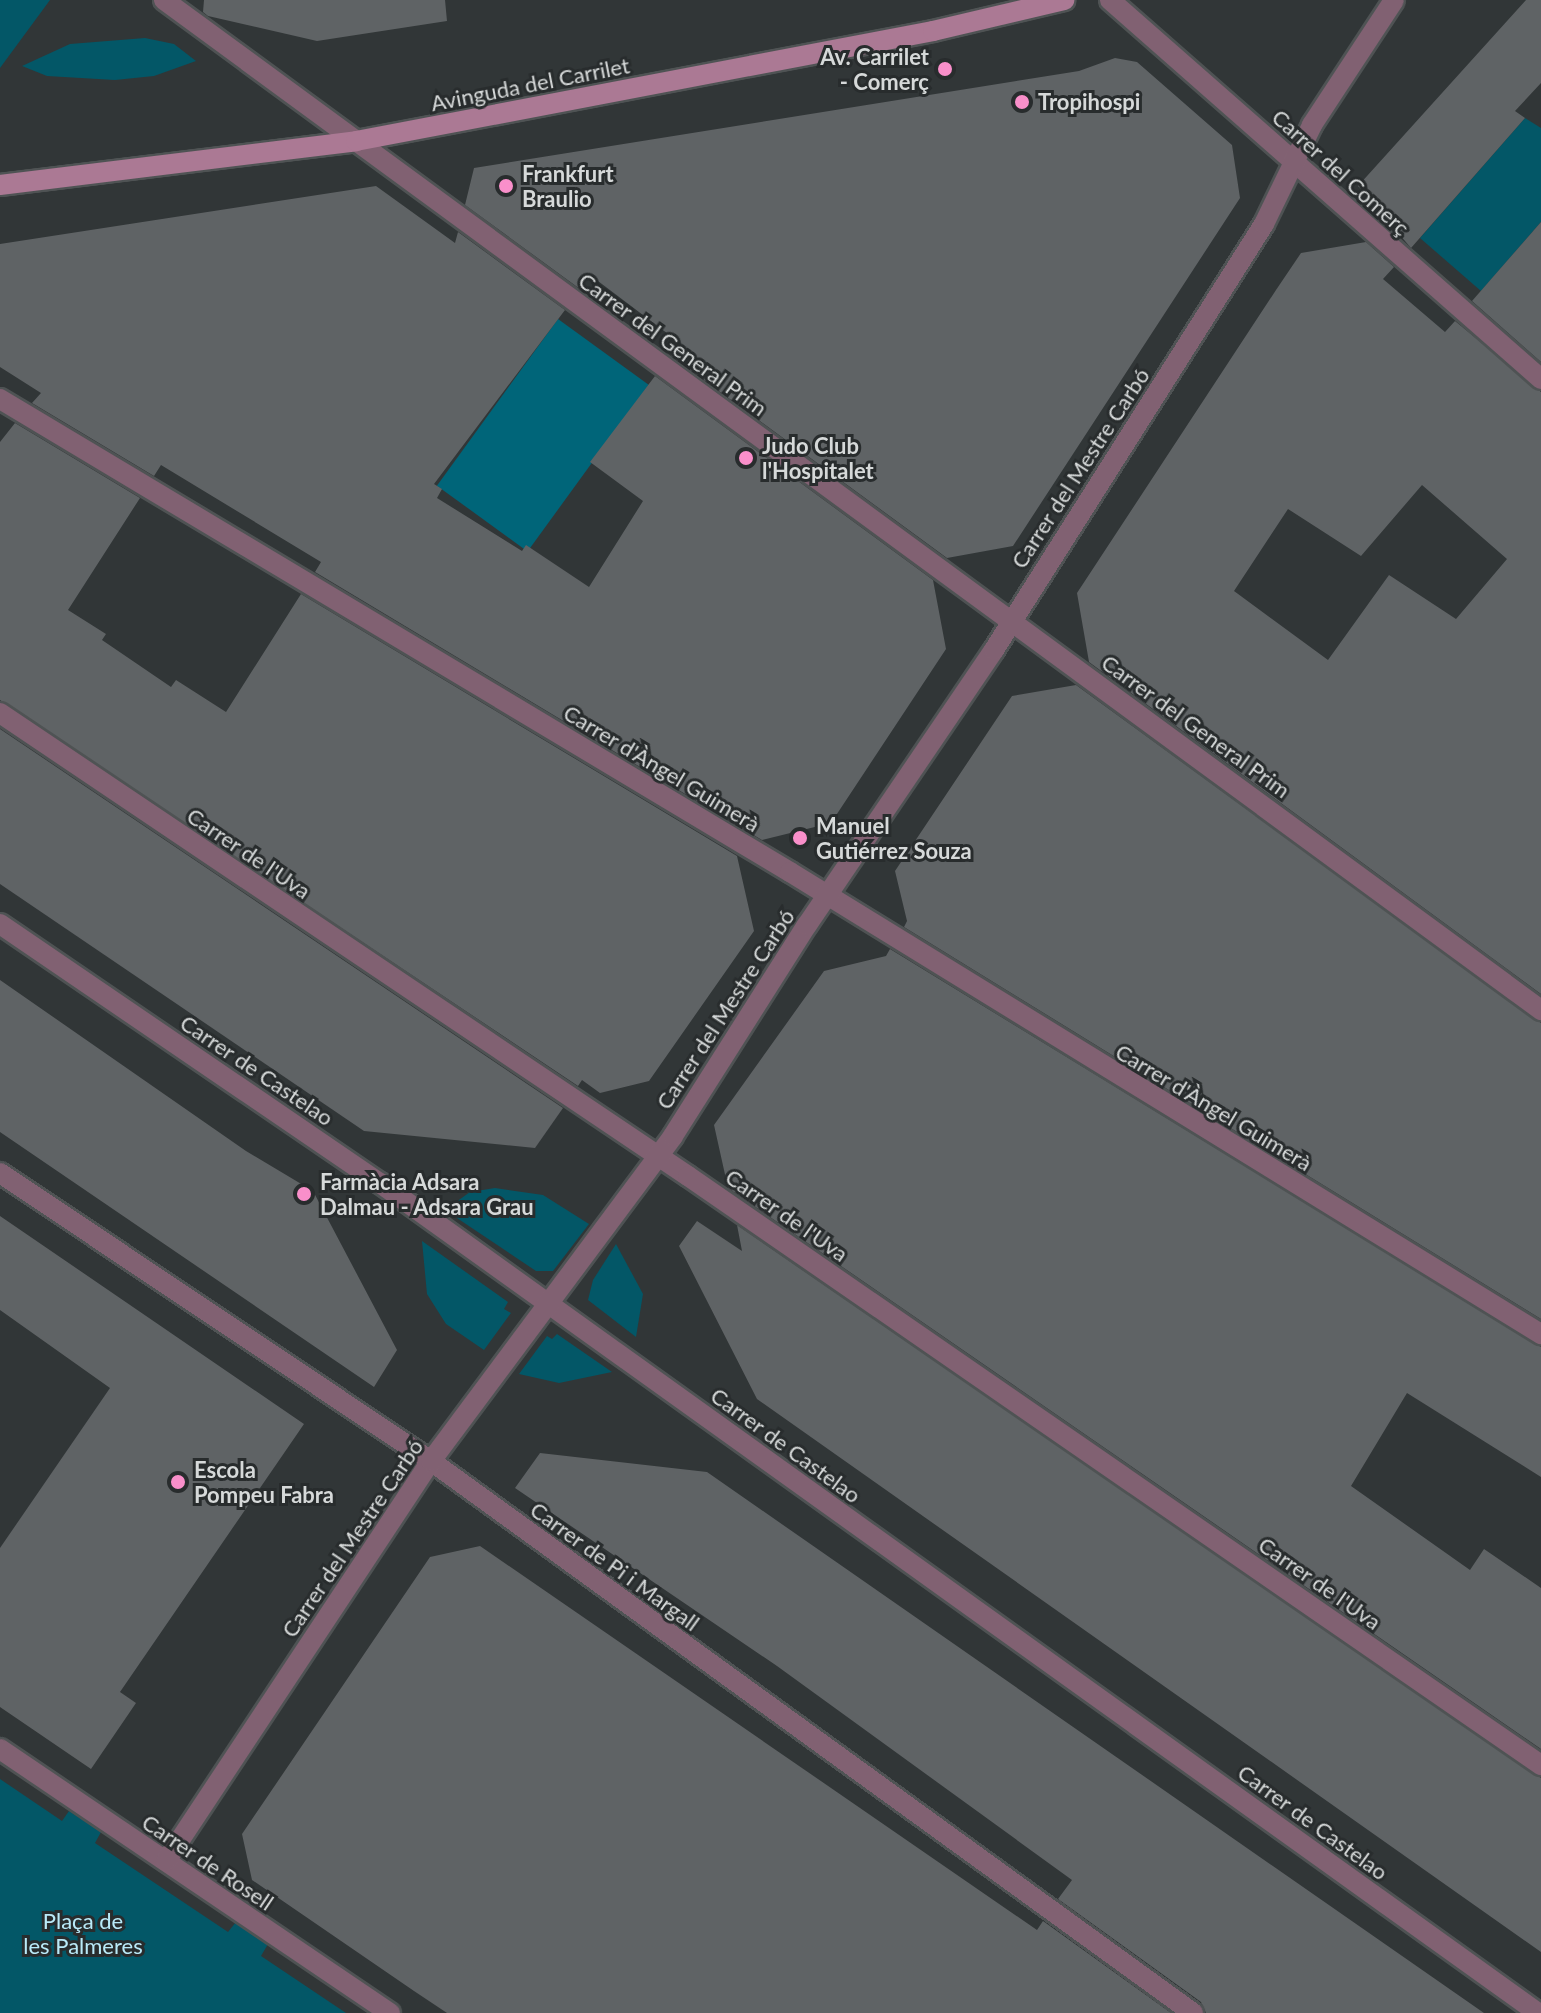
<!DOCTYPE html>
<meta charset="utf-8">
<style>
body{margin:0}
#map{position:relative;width:1541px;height:2013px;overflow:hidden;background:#313637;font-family:Lato,sans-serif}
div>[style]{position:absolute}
.green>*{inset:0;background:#035767}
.forest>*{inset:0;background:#006579;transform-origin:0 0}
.building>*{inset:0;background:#5f6365}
.roads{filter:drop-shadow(2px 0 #4f5354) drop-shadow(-2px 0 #4f5354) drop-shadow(0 2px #4f5354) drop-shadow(0 -2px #4f5354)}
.street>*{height:20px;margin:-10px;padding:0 10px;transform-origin:10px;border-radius:10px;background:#816172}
.secondary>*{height:20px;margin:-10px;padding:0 10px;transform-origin:10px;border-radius:10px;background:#ab7994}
.dots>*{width:22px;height:22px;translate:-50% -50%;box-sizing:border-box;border:4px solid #282c2d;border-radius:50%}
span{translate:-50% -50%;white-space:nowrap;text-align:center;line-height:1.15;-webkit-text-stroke:6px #282c2d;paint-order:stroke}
.poi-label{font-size:22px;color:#d6d9d9;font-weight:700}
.right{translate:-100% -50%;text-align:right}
.left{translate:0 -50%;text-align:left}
.street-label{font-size:22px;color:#d6d9d9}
.park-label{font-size:22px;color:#b9eaf8}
</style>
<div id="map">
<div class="green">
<i style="clip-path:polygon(0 0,50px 0,0 68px)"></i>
<i style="clip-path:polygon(145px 38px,174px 44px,196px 61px,154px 76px,115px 80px,47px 76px,22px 66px,70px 44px)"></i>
<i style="clip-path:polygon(1525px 118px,1541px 128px,1541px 222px,1481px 291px,1420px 238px)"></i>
<i style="clip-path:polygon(495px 1188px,543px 1195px,589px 1224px,553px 1271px,536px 1271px,445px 1210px,470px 1192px)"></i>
<i style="clip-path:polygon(422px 1241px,508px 1302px,504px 1309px,511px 1313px,484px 1350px,446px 1324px,427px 1294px)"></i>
<i style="clip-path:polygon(616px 1244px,643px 1294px,636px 1337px,588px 1300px,593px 1280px)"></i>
<i style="clip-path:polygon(557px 1334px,612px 1372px,559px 1383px,519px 1374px,547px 1336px,552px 1339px)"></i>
<i style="clip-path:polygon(0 1779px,62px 1821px,69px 1811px,101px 1832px,95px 1843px,228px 1932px,236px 1922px,268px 1944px,261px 1956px,346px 2013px,0 2013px)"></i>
</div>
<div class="forest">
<i style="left:558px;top:319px;width:112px;height:206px;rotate:36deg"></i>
</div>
<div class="building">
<i style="clip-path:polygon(204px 0,445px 0,447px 21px,317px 41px,208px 16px,203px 12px)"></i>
<i style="clip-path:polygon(1526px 0,1541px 0,1541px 83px,1515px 111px,1525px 118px,1411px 248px,1358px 186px)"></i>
<i style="clip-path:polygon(1115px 58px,1137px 62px,1232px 145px,1240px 198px,1013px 546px,947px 558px,671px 356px,680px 343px,590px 275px,580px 289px,465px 205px,474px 168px,1079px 71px)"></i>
<i style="clip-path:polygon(376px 186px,455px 243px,458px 232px,565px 310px,434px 484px,442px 489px,437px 498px,522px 551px,526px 545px,589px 587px,643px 501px,590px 462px,655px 376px,933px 580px,946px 649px,831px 823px,762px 840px,315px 572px,321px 562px,161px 465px,154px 476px,32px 403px,41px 393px,0 367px,0 244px)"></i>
<i style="clip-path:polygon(1541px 222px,1541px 362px,1472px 301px)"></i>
<i style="clip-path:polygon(evenodd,1366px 242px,1394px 267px,1383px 279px,1445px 332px,1455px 321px,1541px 392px,1541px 994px,1089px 662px,1077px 593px,1276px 290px,1301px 253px,1366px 242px,1422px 485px,1507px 559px,1456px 619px,1389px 575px,1328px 660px,1234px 591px,1288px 509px,1361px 556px,1422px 485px)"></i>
<i style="clip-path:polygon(15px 423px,140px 498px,68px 610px,106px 634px,102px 640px,171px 687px,176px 680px,226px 712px,301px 594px,737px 856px,754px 931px,649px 1081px,600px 1093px,582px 1080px,578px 1086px,0 700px,0 442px)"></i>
<i style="clip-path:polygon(1076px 685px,1541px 1023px,1541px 1319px,904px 927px,907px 921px,895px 871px,1012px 696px)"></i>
<i style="clip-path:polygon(0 729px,563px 1108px,535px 1148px,364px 1131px,0 884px)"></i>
<i style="clip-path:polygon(890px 949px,1541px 1347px,1541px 1477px,1407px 1393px,1351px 1486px,1470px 1570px,1484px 1549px,1541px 1588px,1541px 1749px,728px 1188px,714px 1125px,824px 971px,886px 956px)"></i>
<i style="clip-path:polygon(0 980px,246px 1151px,313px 1191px,397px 1350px,374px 1387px,0 1132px)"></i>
<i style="clip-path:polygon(0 1216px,304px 1424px,120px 1692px,136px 1703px,91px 1769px,0 1707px,0 1548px,110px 1388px,0 1310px)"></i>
<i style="clip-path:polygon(697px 1221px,742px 1251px,737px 1225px,1541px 1778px,1541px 1952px,757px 1399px,679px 1246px)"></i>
<i style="clip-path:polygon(540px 1453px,707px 1472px,1484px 2013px,1206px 2013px,1201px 2002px,1058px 1899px,1072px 1880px,777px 1666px,515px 1488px)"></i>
<i style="clip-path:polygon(480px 1546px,1037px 1930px,1043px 1921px,1171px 2013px,447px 2013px,414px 1991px,252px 1880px,242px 1834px,430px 1557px)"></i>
</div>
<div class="roads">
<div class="street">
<i style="left:164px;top:0;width:1708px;rotate:36.26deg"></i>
<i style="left:1110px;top:0;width:574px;rotate:41.33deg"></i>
<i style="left:0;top:399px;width:921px;rotate:30.91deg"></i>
<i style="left:790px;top:872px;width:882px;rotate:31.6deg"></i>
<i style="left:0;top:713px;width:829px;rotate:33.94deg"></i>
<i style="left:688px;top:1176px;width:1037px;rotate:34.63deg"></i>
<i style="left:0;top:924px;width:460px;rotate:34.3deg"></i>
<i style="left:380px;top:1183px;width:1425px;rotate:35.63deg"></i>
<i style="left:0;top:1173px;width:518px;rotate:33.75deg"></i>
<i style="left:431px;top:1461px;width:941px;rotate:35.92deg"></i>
<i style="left:0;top:1749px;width:471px;rotate:34.1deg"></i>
<i style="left:166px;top:1861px;width:480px;rotate:-56.5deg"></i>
<i style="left:431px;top:1461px;width:405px;rotate:-53.3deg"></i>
<i style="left:673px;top:1136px;width:250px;rotate:-57.6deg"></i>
<i style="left:807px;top:925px;width:333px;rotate:-55.8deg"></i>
<i style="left:994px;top:650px;width:504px;rotate:-57.63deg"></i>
<i style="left:1264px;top:224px;width:110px;rotate:-64.1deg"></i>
<i style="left:1312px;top:125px;width:149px;rotate:-56.7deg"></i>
</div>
<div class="secondary">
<i style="left:0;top:185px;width:359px;rotate:-7deg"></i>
<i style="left:356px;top:141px;width:587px;rotate:-10.79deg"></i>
<i style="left:933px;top:31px;width:135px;rotate:-13.3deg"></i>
</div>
</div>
<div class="dots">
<i style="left:945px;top:69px;background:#f98fca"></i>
<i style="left:1022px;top:102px;background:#f98fca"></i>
<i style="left:506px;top:186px;background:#f98fca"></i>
<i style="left:746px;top:458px;background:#f98fca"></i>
<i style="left:800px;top:838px;background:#f98fca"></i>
<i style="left:304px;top:1194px;background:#f98fca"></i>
<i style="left:178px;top:1482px;background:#f98fca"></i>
</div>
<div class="poi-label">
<span class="right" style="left:929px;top:69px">Av. Carrilet<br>- Comerç</span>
<span class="left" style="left:1038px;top:102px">Tropihospi</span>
<span class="left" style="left:522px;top:186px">Frankfurt<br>Braulio</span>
<span class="left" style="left:762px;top:458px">Judo Club<br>l'Hospitalet</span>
<span class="left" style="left:816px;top:838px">Manuel<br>Gutiérrez Souza</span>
<span class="left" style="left:320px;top:1194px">Farmàcia Adsara<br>Dalmau - Adsara Grau</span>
<span class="left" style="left:194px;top:1482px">Escola<br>Pompeu Fabra</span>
</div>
<div class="street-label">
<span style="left:530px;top:84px;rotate:-11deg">Avinguda del Carrilet</span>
<span style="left:1341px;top:172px;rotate:42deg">Carrer del Comerç</span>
<span style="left:673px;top:344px;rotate:36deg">Carrer del General Prim</span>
<span style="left:1080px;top:468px;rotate:-57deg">Carrer del Mestre Carbó</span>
<span style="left:1196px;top:726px;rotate:36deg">Carrer del General Prim</span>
<span style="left:662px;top:768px;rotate:31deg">Carrer d'Àngel Guimerà</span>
<span style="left:249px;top:853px;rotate:34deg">Carrer de l'Uva</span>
<span style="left:725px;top:1009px;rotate:-57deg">Carrer del Mestre Carbó</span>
<span style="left:257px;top:1070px;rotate:34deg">Carrer de Castelao</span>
<span style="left:1214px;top:1107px;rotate:31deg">Carrer d'Àngel Guimerà</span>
<span style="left:787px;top:1215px;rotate:35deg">Carrer de l'Uva</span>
<span style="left:786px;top:1445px;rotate:36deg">Carrer de Castelao</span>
<span style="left:352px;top:1538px;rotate:-56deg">Carrer del Mestre Carbó</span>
<span style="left:615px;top:1566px;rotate:36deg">Carrer de Pi i Margall</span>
<span style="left:1320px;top:1583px;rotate:35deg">Carrer de l'Uva</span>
<span style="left:1313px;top:1822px;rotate:36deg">Carrer de Castelao</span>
<span style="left:208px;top:1862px;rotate:34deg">Carrer de Rosell</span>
</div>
<div class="park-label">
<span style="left:83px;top:1933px">Plaça de<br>les Palmeres</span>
</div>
</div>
